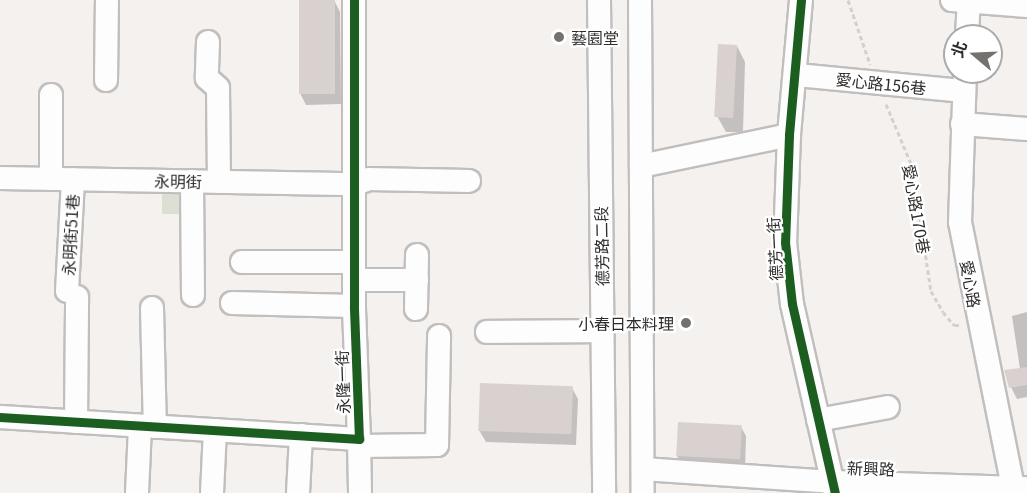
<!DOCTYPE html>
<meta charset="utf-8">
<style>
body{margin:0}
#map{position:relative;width:1027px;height:493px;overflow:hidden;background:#f4f1ef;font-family:Georgia,"Noto Sans TC",serif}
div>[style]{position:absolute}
.green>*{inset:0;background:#dcdfd3;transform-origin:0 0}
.shadow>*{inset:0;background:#0003}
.building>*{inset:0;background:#d9d1cf;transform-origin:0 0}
.path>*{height:3px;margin-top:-1.5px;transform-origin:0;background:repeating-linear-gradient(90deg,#d2d1d0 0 4.5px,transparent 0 7.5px)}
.roads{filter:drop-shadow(2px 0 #c1bfbe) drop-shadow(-2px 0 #c1bfbe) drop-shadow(0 2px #c1bfbe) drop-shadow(0 -2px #c1bfbe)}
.minor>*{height:22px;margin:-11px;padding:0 11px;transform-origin:11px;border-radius:11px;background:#fdfdfd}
.cycleway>*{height:9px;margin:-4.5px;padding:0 4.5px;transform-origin:4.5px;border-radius:4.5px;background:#1b5e20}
.dots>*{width:16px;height:16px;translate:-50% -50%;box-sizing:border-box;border:3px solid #fff;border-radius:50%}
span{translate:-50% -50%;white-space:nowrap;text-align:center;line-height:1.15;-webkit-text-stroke:4.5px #fff;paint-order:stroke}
.poi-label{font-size:16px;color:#2f2d2c}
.left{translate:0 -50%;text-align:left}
.right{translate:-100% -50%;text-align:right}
.street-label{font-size:16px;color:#2f2d2c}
.north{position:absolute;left:943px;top:24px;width:60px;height:60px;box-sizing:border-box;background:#fff;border:2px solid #acabab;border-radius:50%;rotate:289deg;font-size:16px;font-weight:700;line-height:24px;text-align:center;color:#2f2d2c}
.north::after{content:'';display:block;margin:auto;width:21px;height:27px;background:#747270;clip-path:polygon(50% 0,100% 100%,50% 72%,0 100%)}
</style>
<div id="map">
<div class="green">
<i style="left:162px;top:194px;width:21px;height:20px"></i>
</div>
<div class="shadow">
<i style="clip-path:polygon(300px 0,334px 0,340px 12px,341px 104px,306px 105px,300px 93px)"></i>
<i style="clip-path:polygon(737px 46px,745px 62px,743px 132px,726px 132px,717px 116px)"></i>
<i style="clip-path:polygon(1027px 312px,1027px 397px,1017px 399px,1011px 387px,1020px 369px,1012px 316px)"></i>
<i style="clip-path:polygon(572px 388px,578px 399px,576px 445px,486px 442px,479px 430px)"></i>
<i style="clip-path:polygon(741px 427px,746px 436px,745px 468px,682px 464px,677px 456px)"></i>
</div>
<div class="building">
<i style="left:299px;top:0;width:36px;height:94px"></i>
<i style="left:718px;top:44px;width:19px;height:73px;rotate:3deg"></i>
<i style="clip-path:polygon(1027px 367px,1027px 385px,1009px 388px,1004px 370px)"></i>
<i style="left:480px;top:383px;width:93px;height:48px;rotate:2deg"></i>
<i style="left:678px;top:422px;width:64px;height:34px;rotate:3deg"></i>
</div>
<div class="path">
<i style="left:848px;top:0;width:68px;rotate:71deg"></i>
<i style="left:886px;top:104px;width:67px;rotate:67.2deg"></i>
<i style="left:912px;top:166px;width:126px;rotate:81.4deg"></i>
<i style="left:931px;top:291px;width:24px;rotate:60deg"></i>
<i style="left:943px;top:312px;width:17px;rotate:50deg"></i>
<i style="left:954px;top:325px;width:7px"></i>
</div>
<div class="roads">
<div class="minor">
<i style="left:599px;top:0;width:493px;rotate:89.4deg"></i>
<i style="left:640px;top:0;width:493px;rotate:89.7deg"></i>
<i style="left:801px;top:0;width:136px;rotate:95.1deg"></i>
<i style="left:789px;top:135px;width:107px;rotate:92.1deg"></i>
<i style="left:785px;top:242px;width:62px;rotate:83.6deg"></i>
<i style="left:792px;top:304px;width:194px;rotate:77.2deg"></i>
<i style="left:952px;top:0;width:75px;rotate:4.6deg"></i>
<i style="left:967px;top:36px;width:36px;rotate:-87deg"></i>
<i style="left:208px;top:42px;width:36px;rotate:92deg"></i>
<i style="left:207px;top:78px;width:15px;rotate:42deg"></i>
<i style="left:218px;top:88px;width:94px;rotate:89.4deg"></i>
<i style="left:965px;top:72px;width:150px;rotate:91.9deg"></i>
<i style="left:960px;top:222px;width:276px;rotate:78.7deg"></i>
<i style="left:797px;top:75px;width:168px;rotate:5.5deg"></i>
<i style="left:106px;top:80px;width:80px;rotate:-89.3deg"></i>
<i style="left:962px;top:124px;width:65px;rotate:4.4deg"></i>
<i style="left:641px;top:166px;width:151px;rotate:-11.8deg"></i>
<i style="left:0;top:178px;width:356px;rotate:1deg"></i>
<i style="left:356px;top:184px;width:14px;rotate:-21deg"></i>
<i style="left:369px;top:179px;width:100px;rotate:1.1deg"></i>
<i style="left:51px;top:179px;width:84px;rotate:-90deg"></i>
<i style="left:192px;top:181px;width:114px;rotate:89.5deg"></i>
<i style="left:242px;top:262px;width:112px"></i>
<i style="left:354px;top:280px;width:63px"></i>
<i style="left:67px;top:291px;width:112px;rotate:-86.9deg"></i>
<i style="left:232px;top:303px;width:122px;rotate:1.4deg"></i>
<i style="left:152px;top:308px;width:119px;rotate:88.6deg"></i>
<i style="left:416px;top:309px;width:54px;rotate:-88.9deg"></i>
<i style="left:487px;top:332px;width:115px;rotate:-0.5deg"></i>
<i style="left:0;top:417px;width:360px;rotate:3.5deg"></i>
<i style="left:359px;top:439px;width:133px;rotate:-92.2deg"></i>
<i style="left:354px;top:306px;width:306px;rotate:-90deg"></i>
<i style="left:818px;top:420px;width:71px;rotate:-10.5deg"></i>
<i style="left:76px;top:422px;width:125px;rotate:-89.5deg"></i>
<i style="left:359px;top:439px;width:54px;rotate:88.9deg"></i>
<i style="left:360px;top:446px;width:77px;rotate:-0.7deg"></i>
<i style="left:437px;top:445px;width:109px;rotate:-88.9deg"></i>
<i style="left:643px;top:469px;width:189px;rotate:3.9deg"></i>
<i style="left:832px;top:482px;width:195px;rotate:1.8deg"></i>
<i style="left:137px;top:493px;width:67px;rotate:-87.4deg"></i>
<i style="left:212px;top:493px;width:63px;rotate:-87.3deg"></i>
<i style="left:298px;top:493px;width:58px;rotate:-87deg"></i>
</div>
</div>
<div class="cycleway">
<i style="left:801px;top:0;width:136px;rotate:95.1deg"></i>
<i style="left:789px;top:135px;width:107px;rotate:92.1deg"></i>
<i style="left:785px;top:242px;width:62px;rotate:83.6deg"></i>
<i style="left:792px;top:304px;width:194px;rotate:77.2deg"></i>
<i style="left:0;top:417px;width:360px;rotate:3.5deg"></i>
<i style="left:359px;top:439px;width:133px;rotate:-92.2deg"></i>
<i style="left:354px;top:306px;width:306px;rotate:-90deg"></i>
</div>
<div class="dots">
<i style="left:559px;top:37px;background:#747270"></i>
<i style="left:686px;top:323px;background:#747270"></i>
</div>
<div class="poi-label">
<span class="left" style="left:571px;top:37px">藝園堂</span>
<span class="right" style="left:674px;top:323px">小春日本料理</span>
</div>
<div class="street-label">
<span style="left:881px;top:83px;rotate:6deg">愛心路156巷</span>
<span style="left:178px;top:181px;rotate:1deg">永明街</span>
<span style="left:917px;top:209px;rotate:80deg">愛心路170巷</span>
<span style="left:70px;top:235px;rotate:-87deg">永明街51巷</span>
<span style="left:601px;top:246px;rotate:-91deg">德芳路二段</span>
<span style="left:774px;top:249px;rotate:-93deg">德芳一街</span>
<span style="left:971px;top:284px;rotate:80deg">愛心路</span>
<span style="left:342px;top:382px;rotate:-92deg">永隆一街</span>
<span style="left:871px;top:468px;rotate:2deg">新興路</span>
</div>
<div class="north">北</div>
</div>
